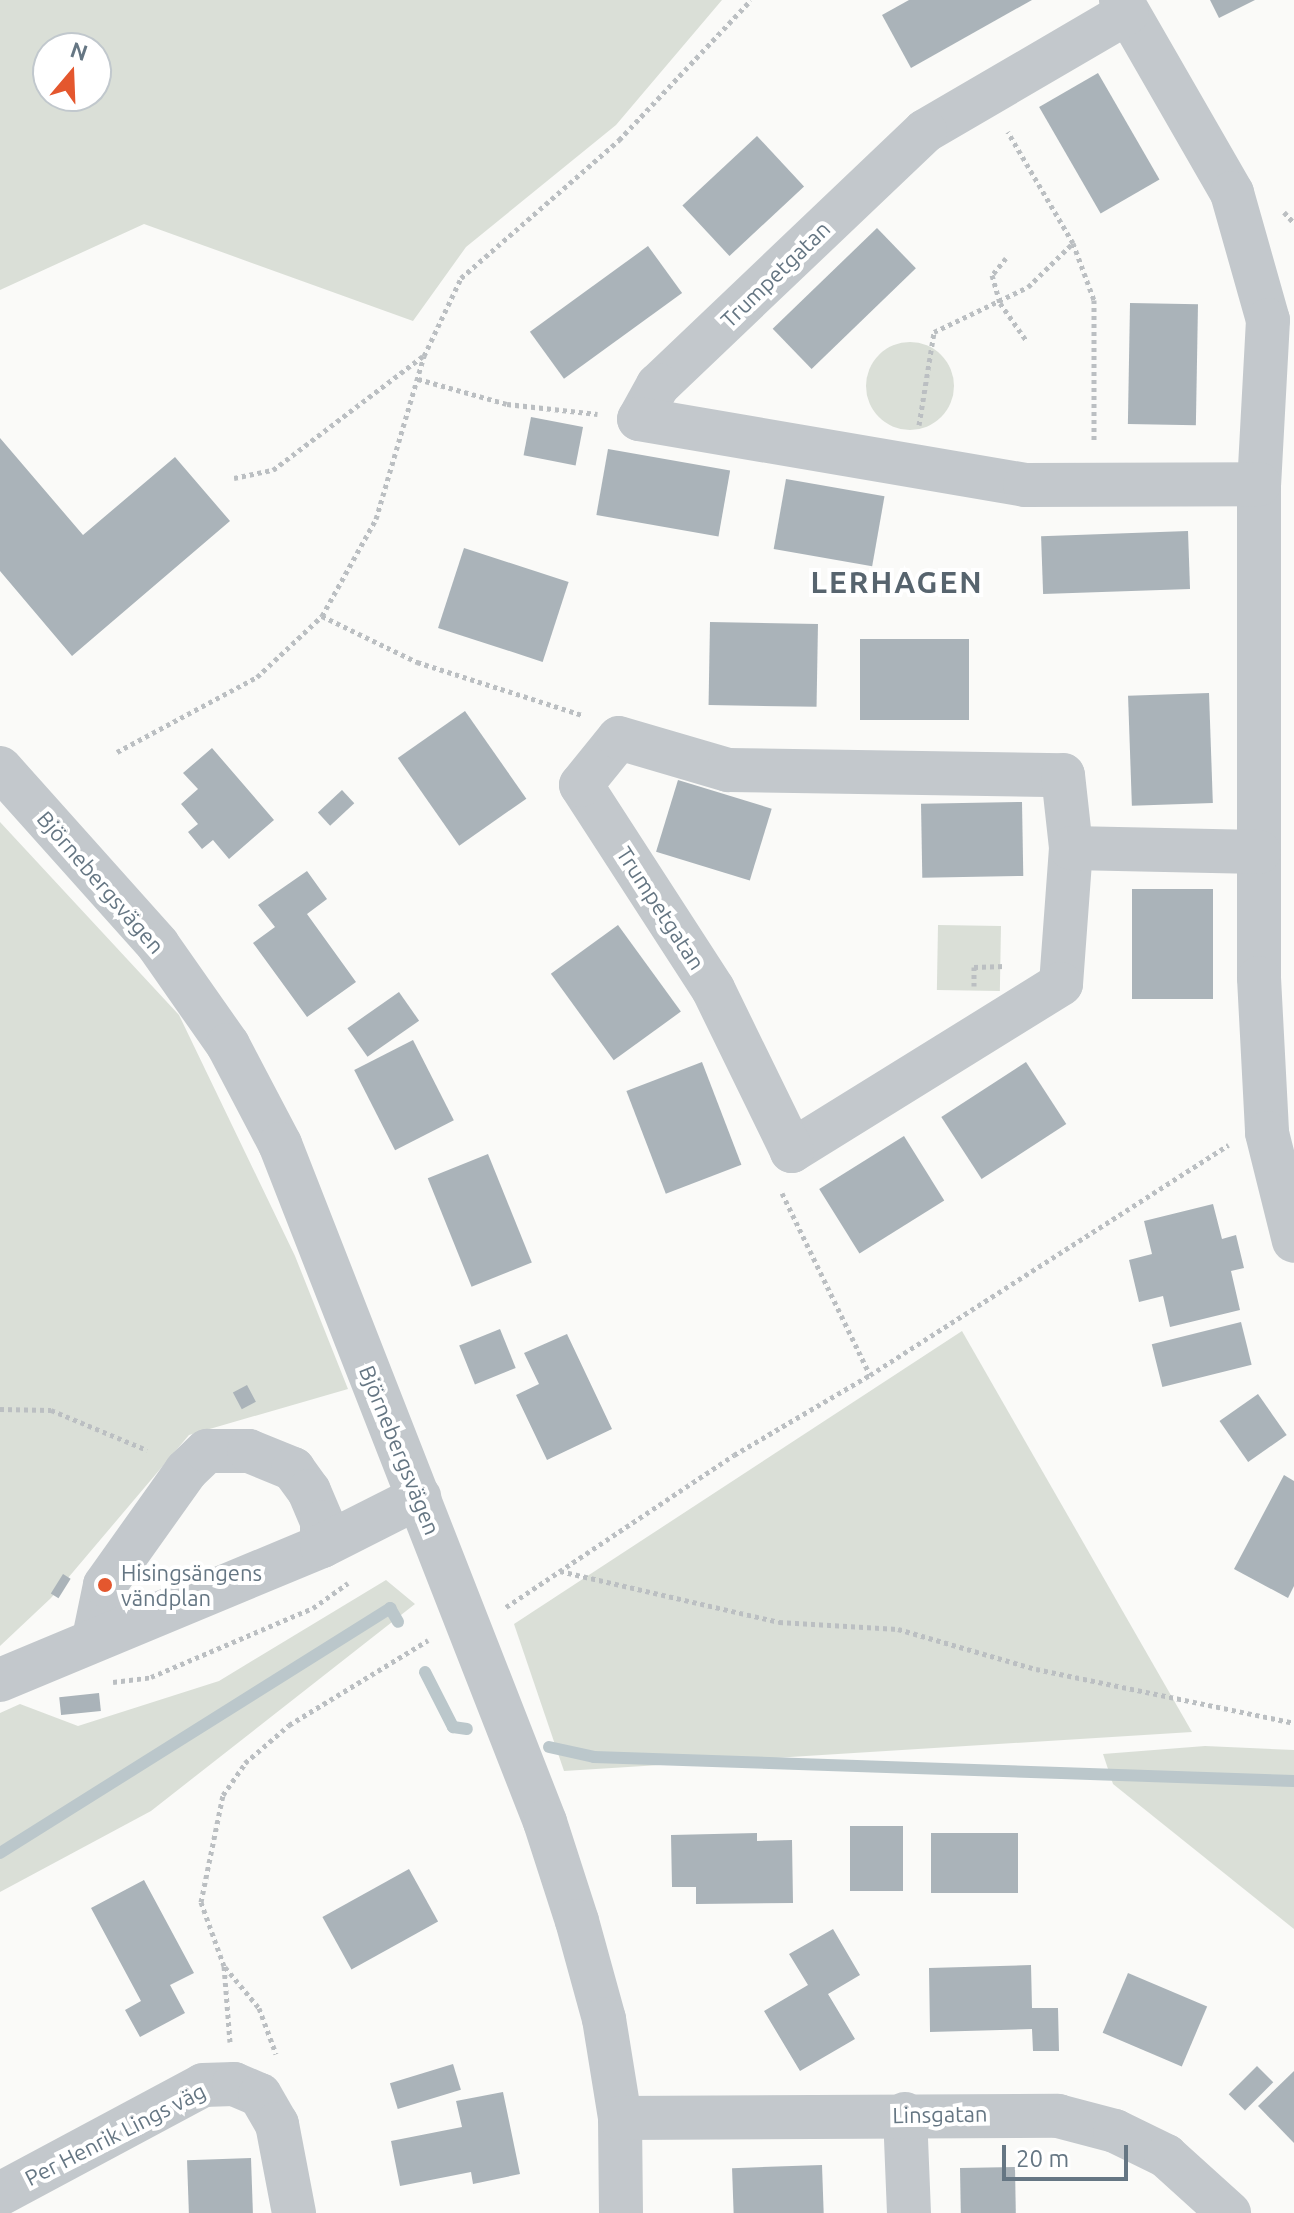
<!DOCTYPE html>
<meta charset="utf-8">
<style>
body{margin:0}
#map{position:relative;width:1294px;height:2213px;overflow:hidden;background:#fafaf8;font-family:Ubuntu,sans-serif}
div>[style]{position:absolute}
.green>*{inset:0;background:#dadfd7;transform-origin:0 0}
.round{border-radius:50%}
.stream>*{height:12px;margin:-6px;padding:0 6px;transform-origin:6px;border-radius:6px;background:#bbc7cb}
.building>*{inset:0;background:#aab3b9;transform-origin:0 0}
.path>*{height:5px;margin-top:-2.5px;transform-origin:0;background:repeating-linear-gradient(90deg,#bbbfc2 0 4px,transparent 0 8px)}
.minor>*{height:44px;margin:-22px;padding:0 22px;transform-origin:22px;border-radius:22px;background:#c3c8cc}
.dots>*{width:22px;height:22px;translate:-50% -50%;box-sizing:border-box;border:4px solid #fff;border-radius:50%}
span{translate:-50% -50%;white-space:nowrap;text-align:center;line-height:1.15;-webkit-text-stroke:8px #fff;paint-order:stroke}
.street-label{font-size:22px;color:#657683}
.poi-label{font-size:22px;color:#657683}
.left{translate:0 -50%;text-align:left}
.district-label{font-size:30px;color:#57646e;font-weight:700;letter-spacing:2px}
.north{position:absolute;left:32px;top:32px;width:80px;height:80px;box-sizing:border-box;background:#fff;border:2px solid #c1c8cd;border-radius:50%;rotate:19deg;font-size:22px;font-weight:700;line-height:32px;text-align:center;color:#657683}
.north::after{content:'';display:block;margin:auto;width:28px;height:36px;background:#e4572e;clip-path:polygon(50% 0,100% 100%,50% 72%,0 100%)}
.scale{position:absolute;left:1002px;top:2145px;width:126px;height:36px;box-sizing:border-box;border:4px solid #657683;border-top:0;padding-left:10px;font-size:24px;line-height:28px;white-space:nowrap;color:#657683;-webkit-text-stroke:6px #fff;paint-order:stroke}
</style>
<div id="map">
<div class="green">
<i style="clip-path:polygon(evenodd,0 0,722px 0,616px 125px,466px 247px,413px 321px,144px 224px,0 290px,0 0,48px 48px,96px 48px,96px 96px,48px 96px,48px 48px)"></i>
<i class="round" style="left:866px;top:342px;width:88px;height:88px"></i>
<i style="clip-path:polygon(0 822px,179px 1015px,295px 1256px,348px 1389px,189px 1435px,51px 1598px,0 1646px)"></i>
<i style="left:938px;top:925px;width:63px;height:65px;rotate:1deg"></i>
<i style="clip-path:polygon(962px 1331px,1192px 1732px,564px 1771px,514px 1624px)"></i>
<i style="clip-path:polygon(386px 1580px,415px 1604px,151px 1811px,0 1892px,0 1713px,20px 1704px,78px 1726px,219px 1681px)"></i>
<i style="clip-path:polygon(1205px 1746px,1294px 1750px,1294px 1929px,1113px 1784px,1103px 1754px)"></i>
</div>
<div class="stream">
<i style="left:425px;top:1672px;width:62px;rotate:63deg"></i>
<i style="left:453px;top:1727px;width:14px;rotate:8deg"></i>
<i style="left:549px;top:1747px;width:46px;rotate:12.5deg"></i>
<i style="left:594px;top:1757px;width:700px;rotate:1.96deg"></i>
<i style="left:0;top:1853px;width:461px;rotate:-32.1deg"></i>
<i style="left:390px;top:1608px;width:16px;rotate:60deg"></i>
</div>
<div class="building">
<i style="clip-path:polygon(909px 0,1032px 0,911px 68px,882px 15px)"></i>
<i style="clip-path:polygon(1210px 0,1255px 0,1219px 18px)"></i>
<i style="left:1098px;top:73px;width:123px;height:68px;rotate:60deg"></i>
<i style="left:757px;top:136px;width:69px;height:102px;rotate:47deg"></i>
<i style="left:877px;top:228px;width:56px;height:145px;rotate:46deg"></i>
<i style="left:648px;top:246px;width:58px;height:146px;rotate:54deg"></i>
<i style="left:1130px;top:303px;width:68px;height:121px;rotate:1deg"></i>
<i style="left:531px;top:417px;width:53px;height:39px;rotate:11deg"></i>
<i style="clip-path:polygon(0 438px,83px 535px,175px 457px,230px 521px,72px 656px,0 571px)"></i>
<i style="left:608px;top:449px;width:124px;height:67px;rotate:10deg"></i>
<i style="left:786px;top:479px;width:100px;height:71px;rotate:10deg"></i>
<i style="left:1188px;top:531px;width:58px;height:147px;rotate:88deg"></i>
<i style="left:464px;top:548px;width:110px;height:84px;rotate:18deg"></i>
<i style="left:710px;top:622px;width:108px;height:83px;rotate:1deg"></i>
<i style="left:860px;top:639px;width:109px;height:81px"></i>
<i style="left:1209px;top:693px;width:110px;height:81px;rotate:88deg"></i>
<i style="left:465px;top:711px;width:107px;height:82px;rotate:55deg"></i>
<i style="clip-path:polygon(212px 748px,274px 820px,229px 859px,213px 840px,202px 849px,188px 832px,198px 824px,181px 804px,198px 789px,183px 773px)"></i>
<i style="left:678px;top:780px;width:98px;height:75px;rotate:17deg"></i>
<i style="left:342px;top:790px;width:18px;height:33px;rotate:47deg"></i>
<i style="left:1022px;top:802px;width:74px;height:101px;rotate:89deg"></i>
<i style="clip-path:polygon(307px 871px,327px 899px,307px 914px,356px 982px,307px 1017px,253px 943px,275px 927px,258px 905px)"></i>
<i style="left:1132px;top:889px;width:81px;height:110px"></i>
<i style="left:618px;top:925px;width:107px;height:83px;rotate:54deg"></i>
<i style="left:399px;top:992px;width:35px;height:63px;rotate:55deg"></i>
<i style="left:413px;top:1040px;width:90px;height:66px;rotate:63deg"></i>
<i style="left:702px;top:1062px;width:110px;height:81px;rotate:69deg"></i>
<i style="left:1026px;top:1062px;width:74px;height:101px;rotate:57deg"></i>
<i style="left:904px;top:1136px;width:76px;height:100px;rotate:58deg"></i>
<i style="left:488px;top:1154px;width:117px;height:65px;rotate:68deg"></i>
<i style="clip-path:polygon(1213px 1204px,1222px 1239px,1236px 1235px,1244px 1268px,1231px 1271px,1240px 1310px,1170px 1327px,1163px 1296px,1139px 1302px,1129px 1260px,1152px 1254px,1144px 1221px)"></i>
<i style="left:1241px;top:1322px;width:44px;height:92px;rotate:76deg"></i>
<i style="left:500px;top:1329px;width:42px;height:44px;rotate:68deg"></i>
<i style="clip-path:polygon(567px 1334px,612px 1429px,547px 1460px,516px 1395px,539px 1384px,524px 1353px)"></i>
<i style="left:247px;top:1385px;width:19px;height:16px;rotate:62deg"></i>
<i style="left:1258px;top:1394px;width:50px;height:47px;rotate:55deg"></i>
<i style="clip-path:polygon(1284px 1475px,1294px 1481px,1294px 1586px,1288px 1598px,1234px 1569px)"></i>
<i style="left:63px;top:1574px;width:9px;height:23px;rotate:32deg"></i>
<i style="left:99px;top:1693px;width:18px;height:40px;rotate:84deg"></i>
<i style="left:850px;top:1826px;width:53px;height:65px"></i>
<i style="clip-path:polygon(757px 1833px,757px 1841px,792px 1840px,793px 1903px,696px 1904px,696px 1887px,672px 1887px,671px 1835px)"></i>
<i style="left:1018px;top:1833px;width:60px;height:87px;rotate:90deg"></i>
<i style="left:409px;top:1869px;width:60px;height:99px;rotate:61deg"></i>
<i style="clip-path:polygon(144px 1880px,194px 1973px,170px 1985px,185px 2013px,140px 2037px,125px 2010px,141px 2001px,91px 1908px)"></i>
<i style="clip-path:polygon(833px 1929px,860px 1975px,828px 1994px,855px 2039px,800px 2071px,764px 2011px,808px 1985px,789px 1954px)"></i>
<i style="clip-path:polygon(1031px 1965px,1032px 2008px,1058px 2008px,1059px 2051px,1033px 2051px,1032px 2029px,930px 2032px,929px 1968px)"></i>
<i style="left:1128px;top:1973px;width:86px;height:65px;rotate:23deg"></i>
<i style="left:453px;top:2064px;width:27px;height:66px;rotate:73deg"></i>
<i style="left:1257px;top:2066px;width:23px;height:40px;rotate:45deg"></i>
<i style="clip-path:polygon(1294px 2071px,1294px 2143px,1258px 2106px)"></i>
<i style="clip-path:polygon(503px 2092px,520px 2174px,473px 2184px,471px 2172px,400px 2186px,391px 2141px,462px 2127px,456px 2101px)"></i>
<i style="left:251px;top:2158px;width:55px;height:64px;rotate:88deg"></i>
<i style="left:822px;top:2165px;width:48px;height:90px;rotate:88deg"></i>
<i style="left:1015px;top:2167px;width:46px;height:55px;rotate:89deg"></i>
</div>
<div class="path">
<i style="left:1284px;top:212px;width:15px;rotate:48deg"></i>
<i style="left:1073px;top:243px;width:61px;rotate:69.8deg"></i>
<i style="left:1094px;top:300px;width:143px;rotate:90deg"></i>
<i style="left:1006px;top:258px;width:22px;rotate:129deg"></i>
<i style="left:992px;top:275px;width:29px;rotate:74deg"></i>
<i style="left:1000px;top:303px;width:45px;rotate:54.9deg"></i>
<i style="left:418px;top:379px;width:92px;rotate:15.7deg"></i>
<i style="left:507px;top:404px;width:91px;rotate:6.3deg"></i>
<i style="left:919px;top:425px;width:94px;rotate:-80.8deg"></i>
<i style="left:934px;top:332px;width:104px;rotate:-25.6deg"></i>
<i style="left:1028px;top:287px;width:63px;rotate:-44.4deg"></i>
<i style="left:1073px;top:243px;width:129px;rotate:-120.4deg"></i>
<i style="left:234px;top:478px;width:40px;rotate:-12deg"></i>
<i style="left:273px;top:470px;width:188px;rotate:-37.2deg"></i>
<i style="left:322px;top:616px;width:106px;rotate:25.8deg"></i>
<i style="left:417px;top:662px;width:173px;rotate:17.8deg"></i>
<i style="left:117px;top:752px;width:159px;rotate:-28.2deg"></i>
<i style="left:257px;top:677px;width:89px;rotate:-43.2deg"></i>
<i style="left:322px;top:616px;width:111px;rotate:-60.9deg"></i>
<i style="left:376px;top:519px;width:170px;rotate:-73.6deg"></i>
<i style="left:424px;top:356px;width:86px;rotate:-64.6deg"></i>
<i style="left:461px;top:278px;width:210px;rotate:-41.1deg"></i>
<i style="left:619px;top:140px;width:192px;rotate:-46.7deg"></i>
<i style="left:974px;top:986px;width:19px;rotate:-90deg"></i>
<i style="left:974px;top:967px;width:31px;rotate:-2deg"></i>
<i style="left:782px;top:1193px;width:202px;rotate:64.2deg"></i>
<i style="left:0;top:1409px;width:51px;rotate:1.1deg"></i>
<i style="left:51px;top:1410px;width:104px;rotate:22.6deg"></i>
<i style="left:560px;top:1571px;width:225px;rotate:13.1deg"></i>
<i style="left:779px;top:1622px;width:119px;rotate:3.4deg"></i>
<i style="left:898px;top:1629px;width:144px;rotate:16.2deg"></i>
<i style="left:1036px;top:1669px;width:264px;rotate:11.8deg"></i>
<i style="left:506px;top:1607px;width:274px;rotate:-33.7deg"></i>
<i style="left:734px;top:1455px;width:158px;rotate:-30.5deg"></i>
<i style="left:870px;top:1375px;width:426px;rotate:-32.7deg"></i>
<i style="left:113px;top:1682px;width:38px;rotate:-7deg"></i>
<i style="left:151px;top:1677px;width:176px;rotate:-23.1deg"></i>
<i style="left:313px;top:1608px;width:43px;rotate:-35.5deg"></i>
<i style="left:225px;top:1967px;width:53px;rotate:50.3deg"></i>
<i style="left:259px;top:2008px;width:49px;rotate:69.7deg"></i>
<i style="left:230px;top:2042px;width:76px;rotate:-94.5deg"></i>
<i style="left:224px;top:1966px;width:68px;rotate:-109.8deg"></i>
<i style="left:201px;top:1902px;width:109px;rotate:-78.4deg"></i>
<i style="left:223px;top:1795px;width:39px;rotate:-55deg"></i>
<i style="left:245px;top:1763px;width:58px;rotate:-40.8deg"></i>
<i style="left:289px;top:1725px;width:163px;rotate:-31.4deg"></i>
</div>
<div class="minor">
<i style="left:1121px;top:0;width:223px;rotate:60.1deg"></i>
<i style="left:1232px;top:193px;width:132px;rotate:74.2deg"></i>
<i style="left:1268px;top:320px;width:164px;rotate:93.1deg"></i>
<i style="left:1259px;top:484px;width:494px;rotate:90deg"></i>
<i style="left:1259px;top:978px;width:155px;rotate:87deg"></i>
<i style="left:1267px;top:1133px;width:111px;rotate:76deg"></i>
<i style="left:1127px;top:13px;width:234px;rotate:149.7deg"></i>
<i style="left:925px;top:131px;width:369px;rotate:136.4deg"></i>
<i style="left:658px;top:385px;width:39px;rotate:119deg"></i>
<i style="left:639px;top:419px;width:392px;rotate:9.7deg"></i>
<i style="left:1025px;top:485px;width:234px;rotate:-0.2deg"></i>
<i style="left:0;top:768px;width:237px;rotate:48.2deg"></i>
<i style="left:158px;top:945px;width:122px;rotate:55deg"></i>
<i style="left:228px;top:1045px;width:112px;rotate:62.3deg"></i>
<i style="left:280px;top:1144px;width:728px;rotate:68.65deg"></i>
<i style="left:545px;top:1822px;width:104px;rotate:72.1deg"></i>
<i style="left:577px;top:1921px;width:102px;rotate:74.6deg"></i>
<i style="left:604px;top:2019px;width:100px;rotate:80.8deg"></i>
<i style="left:620px;top:2118px;width:95px;rotate:89.4deg"></i>
<i style="left:1071px;top:848px;width:136px;rotate:94.2deg"></i>
<i style="left:1061px;top:984px;width:317px;rotate:148.2deg"></i>
<i style="left:792px;top:1151px;width:180px;rotate:-116deg"></i>
<i style="left:713px;top:989px;width:243px;rotate:-122.9deg"></i>
<i style="left:581px;top:785px;width:60px;rotate:-51deg"></i>
<i style="left:619px;top:738px;width:114px;rotate:16.4deg"></i>
<i style="left:728px;top:770px;width:335px;rotate:0.9deg"></i>
<i style="left:1063px;top:775px;width:73px;rotate:83.7deg"></i>
<i style="left:1071px;top:848px;width:188px;rotate:1.2deg"></i>
<i style="left:94px;top:1638px;width:54px;rotate:-78.3deg"></i>
<i style="left:105px;top:1585px;width:140px;rotate:-54.6deg"></i>
<i style="left:186px;top:1471px;width:29px;rotate:-44deg"></i>
<i style="left:207px;top:1451px;width:42px"></i>
<i style="left:249px;top:1451px;width:48px;rotate:22.2deg"></i>
<i style="left:293px;top:1469px;width:27px;rotate:54deg"></i>
<i style="left:309px;top:1491px;width:34px;rotate:67deg"></i>
<i style="left:322px;top:1522px;width:24px;rotate:90deg"></i>
<i style="left:0;top:1680px;width:349px;rotate:-22.6deg"></i>
<i style="left:322px;top:1546px;width:109px;rotate:-26.8deg"></i>
<i style="left:905px;top:2114px;width:99px;rotate:87.7deg"></i>
<i style="left:620px;top:2118px;width:438px;rotate:-0.3deg"></i>
<i style="left:1058px;top:2116px;width:59px;rotate:14.7deg"></i>
<i style="left:1115px;top:2131px;width:57px;rotate:26.1deg"></i>
<i style="left:1166px;top:2156px;width:85px;rotate:42.1deg"></i>
<i style="left:0;top:2194px;width:230px;rotate:-28.2deg"></i>
<i style="left:203px;top:2085px;width:31px;rotate:-2deg"></i>
<i style="left:234px;top:2084px;width:28px;rotate:23deg"></i>
<i style="left:260px;top:2095px;width:34px;rotate:60deg"></i>
<i style="left:277px;top:2124px;width:91px;rotate:79.2deg"></i>
</div>
<div class="dots">
<i style="left:105px;top:1585px;background:#e4572e"></i>
</div>
<div class="street-label">
<span style="left:775px;top:274px;rotate:-44deg">Trumpetgatan</span>
<span style="left:101px;top:882px;rotate:49deg">Björnebergsvägen</span>
<span style="left:661px;top:908px;rotate:57deg">Trumpetgatan</span>
<span style="left:400px;top:1450px;rotate:68deg">Björnebergsvägen</span>
<span style="left:940px;top:2114px;rotate:-1deg">Linsgatan</span>
<span style="left:115px;top:2134px;rotate:-27deg">Per Henrik Lings väg</span>
</div>
<div class="poi-label">
<span class="left" style="left:121px;top:1585px">Hisingsängens<br>vändplan</span>
</div>
<div class="district-label">
<span style="left:897px;top:582px">LERHAGEN</span>
</div>
<div class="north">N</div>
<div class="scale">20 m</div>
</div>
